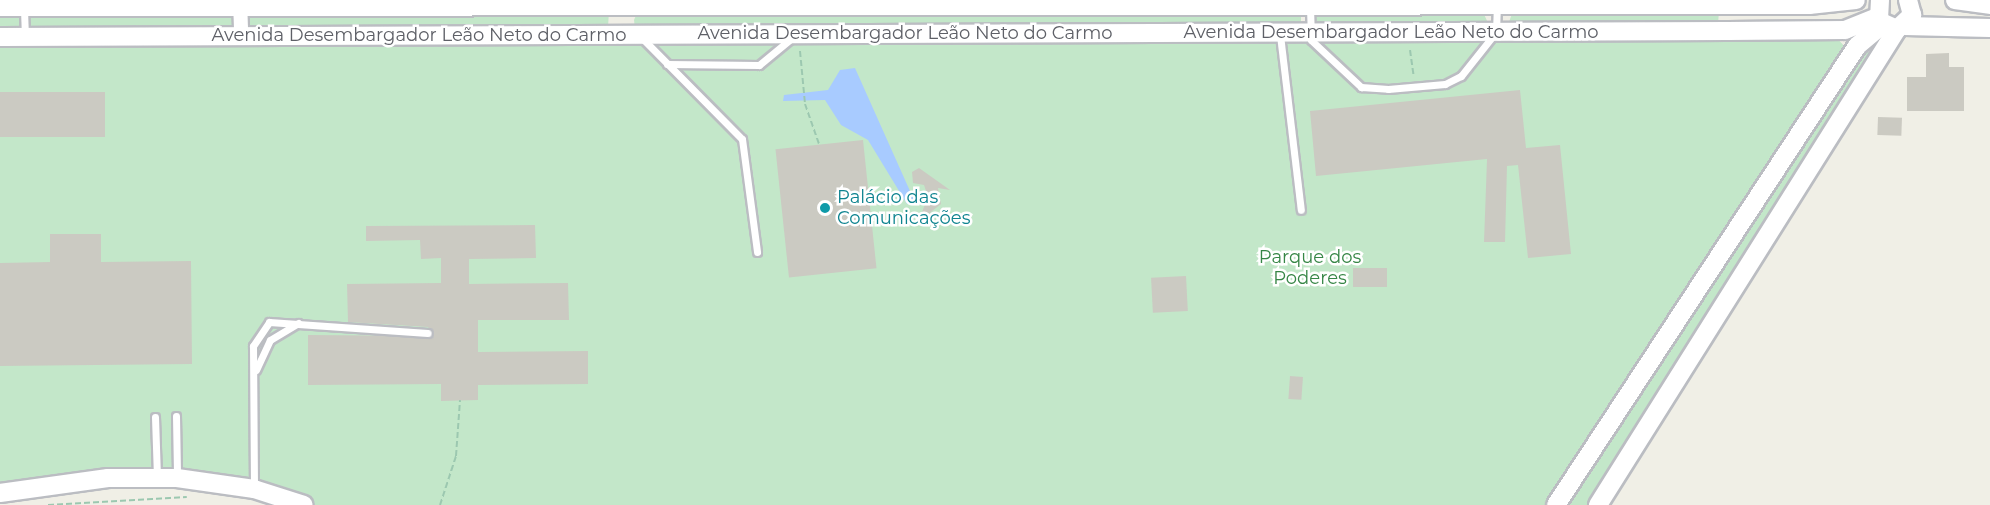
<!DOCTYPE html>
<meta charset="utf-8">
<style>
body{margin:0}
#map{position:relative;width:1990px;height:505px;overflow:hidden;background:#f0efe6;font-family:Montserrat,sans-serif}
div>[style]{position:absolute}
.green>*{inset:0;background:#c3e7c9}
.water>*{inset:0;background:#a8cbff}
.building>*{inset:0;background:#cbcac2;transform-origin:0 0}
.path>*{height:2px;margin-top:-1px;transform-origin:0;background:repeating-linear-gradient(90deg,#9cc8b0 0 6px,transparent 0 9px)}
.roads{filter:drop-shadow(2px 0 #bbbdc2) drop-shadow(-2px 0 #bbbdc2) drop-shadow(0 2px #bbbdc2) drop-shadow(0 -2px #bbbdc2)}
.lane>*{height:7px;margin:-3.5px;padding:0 3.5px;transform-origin:3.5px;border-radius:3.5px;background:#fff}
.street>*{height:14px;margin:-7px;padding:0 7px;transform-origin:7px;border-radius:7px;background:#fff}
.secondary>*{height:18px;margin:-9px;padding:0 9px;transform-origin:9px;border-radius:9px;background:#fff}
.dots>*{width:16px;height:16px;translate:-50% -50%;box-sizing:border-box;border:3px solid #fff;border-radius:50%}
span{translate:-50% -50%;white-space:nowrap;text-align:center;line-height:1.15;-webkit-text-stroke:5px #fff;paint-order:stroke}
.street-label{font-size:18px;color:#5e6067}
.culture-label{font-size:18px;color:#0d838f}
.left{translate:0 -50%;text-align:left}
.park-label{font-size:18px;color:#368646}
</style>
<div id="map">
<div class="green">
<i style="clip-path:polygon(609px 10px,608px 28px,0 29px,0 14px)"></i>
<i style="clip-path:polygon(1719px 10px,1718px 25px,1509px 22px,1513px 11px)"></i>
<i style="clip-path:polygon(1301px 11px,1301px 27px,635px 29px,634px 20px,637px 13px)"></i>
<i style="clip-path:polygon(1483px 12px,1488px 23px,1482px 28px,1315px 24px,1314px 13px)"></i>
<i style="clip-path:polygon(0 37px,1836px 37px,1845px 47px,1847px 63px,1556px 505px,304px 505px,177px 478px,0 493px)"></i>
<i style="clip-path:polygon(1865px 50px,1877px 57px,1593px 505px,1567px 505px)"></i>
</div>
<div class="water">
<i style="clip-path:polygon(855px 68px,914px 200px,907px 204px,868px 140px,841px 125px,825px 100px,783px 101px,784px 95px,828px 90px,840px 70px)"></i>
</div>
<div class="building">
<i style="clip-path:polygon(1949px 53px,1949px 67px,1964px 67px,1964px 111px,1907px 111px,1907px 77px,1926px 77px,1926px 54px)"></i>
<i style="clip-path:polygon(1520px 90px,1526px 148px,1560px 145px,1571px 254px,1528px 258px,1518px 165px,1507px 166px,1505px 242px,1484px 242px,1487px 159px,1316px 176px,1310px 111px)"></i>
<i style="left:105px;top:92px;width:45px;height:105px;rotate:90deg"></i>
<i style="left:1878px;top:117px;width:24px;height:18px;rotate:2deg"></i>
<i style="left:863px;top:140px;width:129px;height:88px;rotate:84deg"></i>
<i style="clip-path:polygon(919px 168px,950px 190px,938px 188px,941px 204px,918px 222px,928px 197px,924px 185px,913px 183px,912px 172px)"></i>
<i style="clip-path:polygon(535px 225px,536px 258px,469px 259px,469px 284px,568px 283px,569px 320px,478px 320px,478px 352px,588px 351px,588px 384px,478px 385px,478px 400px,441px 401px,441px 384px,308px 385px,308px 335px,433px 336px,428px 327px,348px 322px,347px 284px,441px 283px,441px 258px,421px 259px,420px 240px,366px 241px,366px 226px)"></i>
<i style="clip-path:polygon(50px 234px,101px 234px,101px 262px,191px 261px,192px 364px,0 366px,0 263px,50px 262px)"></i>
<i style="left:1353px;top:268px;width:34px;height:19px"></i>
<i style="left:1186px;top:276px;width:35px;height:35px;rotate:87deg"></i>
<i style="left:1290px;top:376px;width:13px;height:23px;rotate:4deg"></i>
</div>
<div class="path">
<i style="left:1410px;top:50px;width:27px;rotate:82deg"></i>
<i style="left:800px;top:51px;width:53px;rotate:84.6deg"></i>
<i style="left:805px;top:104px;width:42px;rotate:70.7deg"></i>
<i style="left:48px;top:505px;width:139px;rotate:-3.3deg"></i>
<i style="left:440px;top:505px;width:52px;rotate:-71.9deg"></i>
<i style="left:456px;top:456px;width:56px;rotate:-85.9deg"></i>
</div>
<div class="roads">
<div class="lane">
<i style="left:1310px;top:8px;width:32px;rotate:88deg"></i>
<i style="left:1311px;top:40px;width:69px;rotate:43.2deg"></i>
<i style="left:1361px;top:87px;width:27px;rotate:4deg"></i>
<i style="left:1388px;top:89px;width:57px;rotate:-5deg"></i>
<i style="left:1445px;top:84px;width:18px;rotate:-27deg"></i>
<i style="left:1461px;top:76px;width:56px;rotate:-51.5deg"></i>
<i style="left:1496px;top:32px;width:27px;rotate:-88deg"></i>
<i style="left:24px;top:9px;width:27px;rotate:88deg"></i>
<i style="left:1280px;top:35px;width:176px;rotate:83.2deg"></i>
<i style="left:642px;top:38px;width:142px;rotate:45.3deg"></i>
<i style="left:742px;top:139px;width:114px;rotate:82.4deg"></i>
<i style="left:667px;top:64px;width:92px;rotate:0.6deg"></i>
<i style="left:759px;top:65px;width:44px;rotate:-39.5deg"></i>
<i style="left:256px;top:370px;width:33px;rotate:-65deg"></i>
<i style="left:270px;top:340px;width:33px;rotate:-31deg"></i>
<i style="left:176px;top:416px;width:60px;rotate:89deg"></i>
<i style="left:155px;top:417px;width:60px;rotate:88.1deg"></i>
<i style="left:254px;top:488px;width:142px;rotate:-90.4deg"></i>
<i style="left:253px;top:346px;width:29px;rotate:-56deg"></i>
<i style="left:269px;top:322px;width:159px;rotate:4deg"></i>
</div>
<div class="street">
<i style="left:240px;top:0;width:36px;rotate:88deg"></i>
</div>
<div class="secondary">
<i style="left:1880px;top:0;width:21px;rotate:93deg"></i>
<i style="left:1879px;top:21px;width:20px;rotate:24deg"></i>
<i style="left:1897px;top:29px;width:21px;rotate:-43deg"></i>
<i style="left:1912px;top:15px;width:16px;rotate:-105deg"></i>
<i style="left:1955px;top:0;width:35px;rotate:8deg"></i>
<i style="left:0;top:7px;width:1809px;rotate:-0.06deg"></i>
<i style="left:1809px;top:5px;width:47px;rotate:-6.1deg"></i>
<i style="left:1905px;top:26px;width:85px;rotate:1.3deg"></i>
<i style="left:0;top:37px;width:1728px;rotate:-0.2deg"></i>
<i style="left:1728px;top:31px;width:117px;rotate:-0.5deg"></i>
<i style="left:1845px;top:30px;width:35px;rotate:-22deg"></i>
<i style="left:0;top:493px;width:109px;rotate:-7.9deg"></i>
<i style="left:108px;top:478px;width:69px"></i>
<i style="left:177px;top:478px;width:78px;rotate:8.1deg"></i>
<i style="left:254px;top:489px;width:52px;rotate:17.7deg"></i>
<i style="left:1556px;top:505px;width:549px;rotate:-56.74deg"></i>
<i style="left:1857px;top:46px;width:33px;rotate:-40deg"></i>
<i style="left:1598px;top:505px;width:562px;rotate:-57.86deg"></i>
</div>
</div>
<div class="dots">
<i style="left:825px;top:208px;background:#0f9aa8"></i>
</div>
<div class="street-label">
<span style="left:1391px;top:32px">Avenida Desembargador Leão Neto do Carmo</span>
<span style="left:905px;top:33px">Avenida Desembargador Leão Neto do Carmo</span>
<span style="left:419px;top:35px">Avenida Desembargador Leão Neto do Carmo</span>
</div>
<div class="culture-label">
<span class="left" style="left:837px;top:208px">Palácio das<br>Comunicações</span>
</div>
<div class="park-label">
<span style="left:1310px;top:268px">Parque dos<br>Poderes</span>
</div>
</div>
